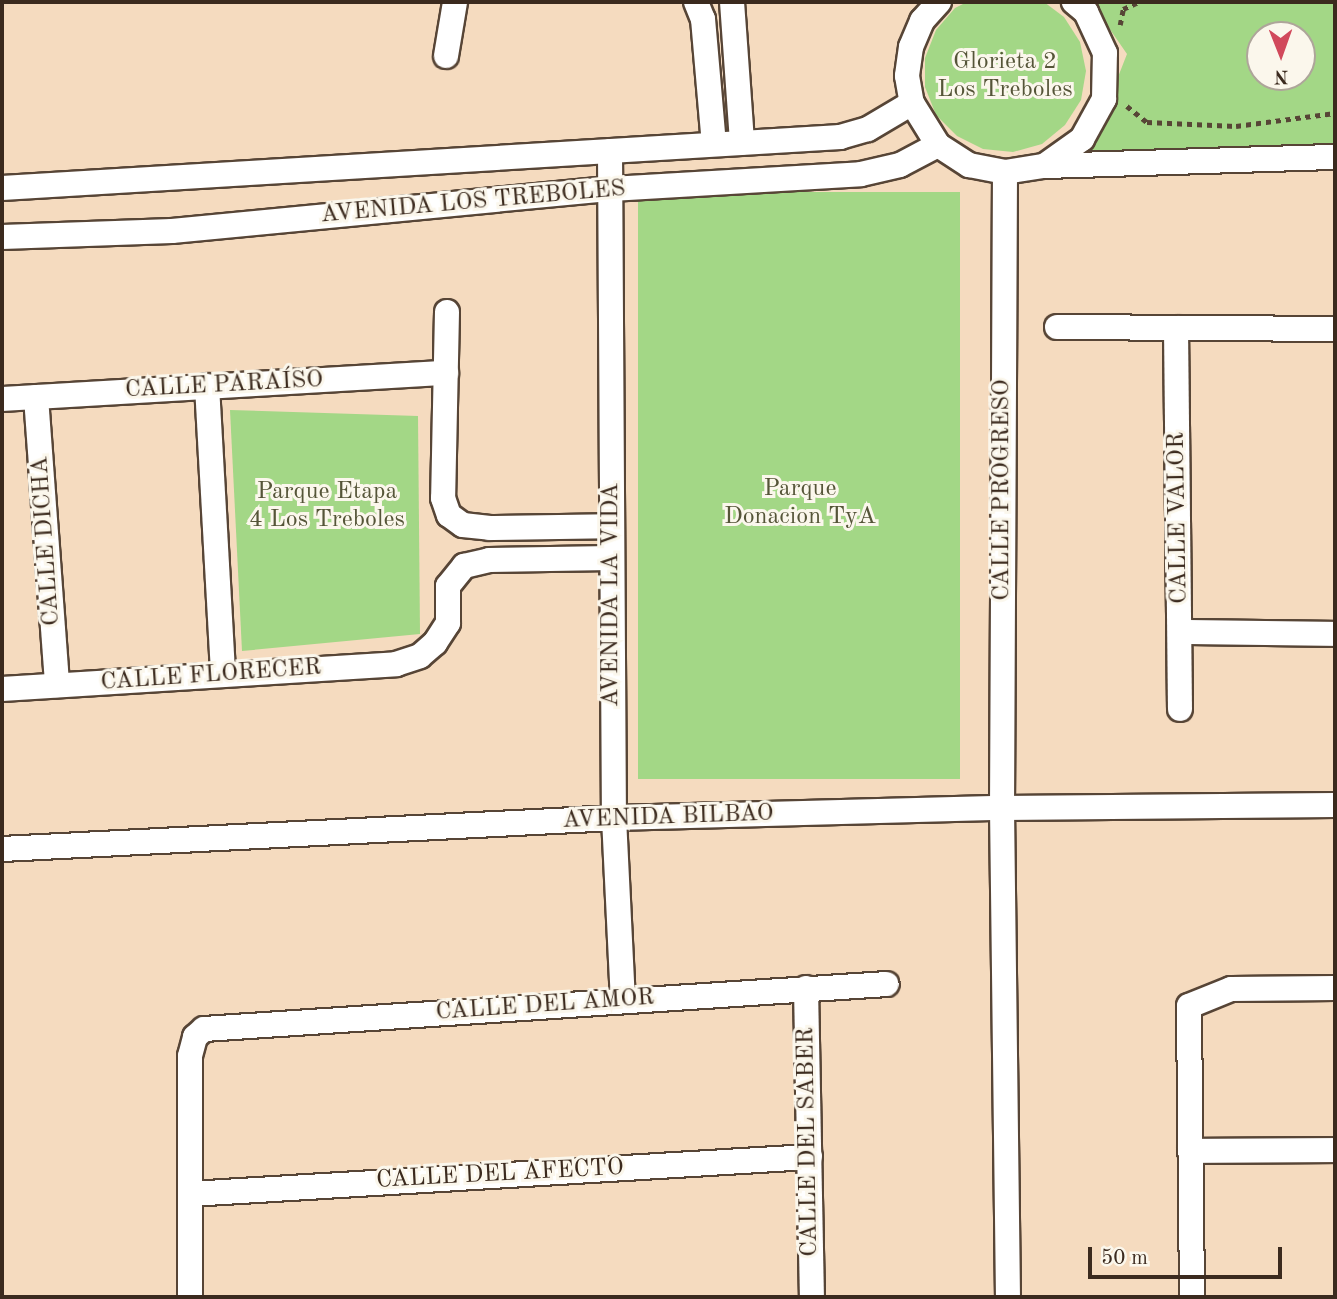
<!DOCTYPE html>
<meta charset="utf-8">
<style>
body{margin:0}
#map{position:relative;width:1337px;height:1299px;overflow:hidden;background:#f5dbbf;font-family:"Old Standard TT",serif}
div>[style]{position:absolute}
.green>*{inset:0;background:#a3d786;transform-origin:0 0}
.path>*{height:4.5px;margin-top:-2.25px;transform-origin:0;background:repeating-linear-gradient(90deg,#574536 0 5px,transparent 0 10px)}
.roads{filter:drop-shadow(2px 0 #574536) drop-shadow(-2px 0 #574536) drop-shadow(0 2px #574536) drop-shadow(0 -2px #574536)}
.street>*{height:24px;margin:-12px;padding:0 12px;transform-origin:12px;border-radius:12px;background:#fff}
span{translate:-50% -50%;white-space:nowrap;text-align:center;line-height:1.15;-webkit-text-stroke:6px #fbf7ec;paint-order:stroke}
.park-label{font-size:24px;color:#555538}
.street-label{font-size:24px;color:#3b2a1e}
.frame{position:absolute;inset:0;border:4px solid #3b2a1e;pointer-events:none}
.north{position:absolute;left:1246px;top:21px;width:70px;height:70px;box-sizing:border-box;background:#fbf7ec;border:2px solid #aea59a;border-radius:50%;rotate:179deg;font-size:19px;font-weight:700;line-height:28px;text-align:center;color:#3b2a1e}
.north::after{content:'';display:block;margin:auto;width:24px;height:32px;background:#d1495b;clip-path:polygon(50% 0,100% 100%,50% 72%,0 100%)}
.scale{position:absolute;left:1088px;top:1247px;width:194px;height:32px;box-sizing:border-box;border:4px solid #3b2a1e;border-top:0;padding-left:9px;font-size:21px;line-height:24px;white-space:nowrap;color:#3b2a1e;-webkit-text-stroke:5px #fbf7ec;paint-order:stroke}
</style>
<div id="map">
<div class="green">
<i style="clip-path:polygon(967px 2px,1044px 2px,1064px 17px,1080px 42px,1086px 71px,1081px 100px,1065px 125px,1042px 144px,1013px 152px,983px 149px,957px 136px,936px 115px,925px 87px,925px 58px,936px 30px,955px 8px)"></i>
<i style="clip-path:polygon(evenodd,1091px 2px,1335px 2px,1335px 146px,1089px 151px,1127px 54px,1091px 2px,1260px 35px,1302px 35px,1302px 77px,1260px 77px,1260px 35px)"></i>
<i style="left:960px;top:192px;width:587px;height:322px;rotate:90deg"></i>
<i style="clip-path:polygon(230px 410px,418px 416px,420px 634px,242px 651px)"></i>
</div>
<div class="path">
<i style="left:1120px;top:25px;width:16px;rotate:-79deg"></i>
<i style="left:1123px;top:9px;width:17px;rotate:-24deg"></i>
<i style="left:1127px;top:106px;width:26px;rotate:39deg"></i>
<i style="left:1147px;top:122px;width:89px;rotate:2.6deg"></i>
<i style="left:1236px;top:126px;width:100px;rotate:-7.5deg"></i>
</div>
<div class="roads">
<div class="street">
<i style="left:696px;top:2px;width:18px;rotate:68deg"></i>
<i style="left:703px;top:19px;width:125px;rotate:85deg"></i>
<i style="left:732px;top:2px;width:141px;rotate:85.9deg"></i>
<i style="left:939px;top:2px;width:25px;rotate:132deg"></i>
<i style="left:922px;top:21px;width:28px;rotate:113deg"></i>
<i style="left:911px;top:47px;width:29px;rotate:98deg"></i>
<i style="left:907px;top:76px;width:27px;rotate:80deg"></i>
<i style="left:912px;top:103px;width:49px;rotate:58.2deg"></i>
<i style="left:938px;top:145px;width:37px;rotate:33deg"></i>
<i style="left:969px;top:165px;width:37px;rotate:11deg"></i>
<i style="left:1005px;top:172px;width:39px;rotate:-9deg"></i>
<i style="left:1044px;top:166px;width:47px;rotate:-35.4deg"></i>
<i style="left:1082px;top:139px;width:46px;rotate:-61.2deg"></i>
<i style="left:1104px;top:99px;width:46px;rotate:-88.8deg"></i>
<i style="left:1105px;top:53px;width:45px;rotate:-114.9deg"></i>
<i style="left:1086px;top:12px;width:16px;rotate:-140deg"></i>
<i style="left:446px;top:56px;width:55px;rotate:-80.5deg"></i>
<i style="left:610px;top:151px;width:667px;rotate:89.66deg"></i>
<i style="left:614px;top:818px;width:182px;rotate:87.2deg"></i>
<i style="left:1045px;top:166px;width:290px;rotate:-1.8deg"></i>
<i style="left:1005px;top:172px;width:636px;rotate:90.27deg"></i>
<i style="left:1002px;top:808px;width:489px;rotate:89.3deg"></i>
<i style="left:2px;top:188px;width:840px;rotate:-3.48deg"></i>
<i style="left:840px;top:137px;width:29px;rotate:-16deg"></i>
<i style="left:868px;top:129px;width:51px;rotate:-30.6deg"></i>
<i style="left:2px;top:237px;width:170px;rotate:-2deg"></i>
<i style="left:172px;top:231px;width:441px;rotate:-5.5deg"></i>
<i style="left:611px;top:189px;width:250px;rotate:-3.4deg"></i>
<i style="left:861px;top:174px;width:40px;rotate:-13deg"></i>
<i style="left:900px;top:165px;width:43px;rotate:-27.8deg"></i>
<i style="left:447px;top:312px;width:186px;rotate:91.2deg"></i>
<i style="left:443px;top:498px;width:18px;rotate:71deg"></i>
<i style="left:449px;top:515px;width:17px;rotate:36deg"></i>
<i style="left:463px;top:525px;width:27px;rotate:6deg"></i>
<i style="left:490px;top:528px;width:122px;rotate:-0.9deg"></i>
<i style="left:1057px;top:327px;width:278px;rotate:0.4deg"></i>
<i style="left:1176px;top:328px;width:381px;rotate:89.4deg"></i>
<i style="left:207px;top:386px;width:289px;rotate:86.8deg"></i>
<i style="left:36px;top:397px;width:289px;rotate:85.8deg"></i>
<i style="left:2px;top:399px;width:445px;rotate:-3.4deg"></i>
<i style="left:1181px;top:632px;width:154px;rotate:0.7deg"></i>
<i style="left:2px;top:689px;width:395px;rotate:-3.6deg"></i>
<i style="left:396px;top:664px;width:25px;rotate:-18deg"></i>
<i style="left:420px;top:656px;width:20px;rotate:-41deg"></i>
<i style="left:435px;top:643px;width:24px;rotate:-57deg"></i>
<i style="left:448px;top:623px;width:37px;rotate:-90deg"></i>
<i style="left:448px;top:586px;width:26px;rotate:-51deg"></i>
<i style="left:464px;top:566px;width:26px;rotate:-13deg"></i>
<i style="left:489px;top:560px;width:122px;rotate:-0.9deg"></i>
<i style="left:2px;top:849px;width:613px;rotate:-2.9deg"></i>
<i style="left:614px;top:818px;width:388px;rotate:-1.5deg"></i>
<i style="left:1002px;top:808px;width:333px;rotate:-0.5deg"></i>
<i style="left:806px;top:988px;width:309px;rotate:88.9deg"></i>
<i style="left:1190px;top:1151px;width:145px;rotate:-0.4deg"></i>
<i style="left:190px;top:1194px;width:621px;rotate:-3.42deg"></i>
<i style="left:190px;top:1297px;width:241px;rotate:-90deg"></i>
<i style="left:190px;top:1056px;width:20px;rotate:-75deg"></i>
<i style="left:195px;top:1037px;width:12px;rotate:-42deg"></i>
<i style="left:204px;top:1029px;width:684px;rotate:-3.77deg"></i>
<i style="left:1192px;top:1297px;width:291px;rotate:-90.6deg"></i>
<i style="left:1189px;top:1006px;width:45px;rotate:-22deg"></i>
<i style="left:1231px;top:989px;width:104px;rotate:-0.6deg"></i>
</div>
</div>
<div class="park-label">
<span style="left:1005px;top:77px">Glorieta 2<br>Los Treboles</span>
<span style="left:800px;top:504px">Parque<br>Donacion TyA</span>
<span style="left:327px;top:507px">Parque Etapa<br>4 Los Treboles</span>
</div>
<div class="street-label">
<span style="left:473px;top:203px;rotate:-5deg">AVENIDA LOS TREBOLES</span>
<span style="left:224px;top:386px;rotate:-3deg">CALLE PARAÍSO</span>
<span style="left:1003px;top:490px;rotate:-90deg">CALLE PROGRESO</span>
<span style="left:1179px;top:518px;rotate:-91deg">CALLE VALOR</span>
<span style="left:47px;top:541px;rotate:-94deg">CALLE DICHA</span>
<span style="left:612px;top:595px;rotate:-90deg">AVENIDA LA VIDA</span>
<span style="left:211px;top:676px;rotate:-4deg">CALLE FLORECER</span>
<span style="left:668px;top:818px;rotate:-2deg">AVENIDA BILBAO</span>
<span style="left:545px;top:1006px;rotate:-4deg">CALLE DEL AMOR</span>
<span style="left:809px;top:1142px;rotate:-91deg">CALLE DEL SABER</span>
<span style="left:500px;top:1175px;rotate:-3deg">CALLE DEL AFECTO</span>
</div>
<div class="frame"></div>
<div class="north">N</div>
<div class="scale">50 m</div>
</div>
